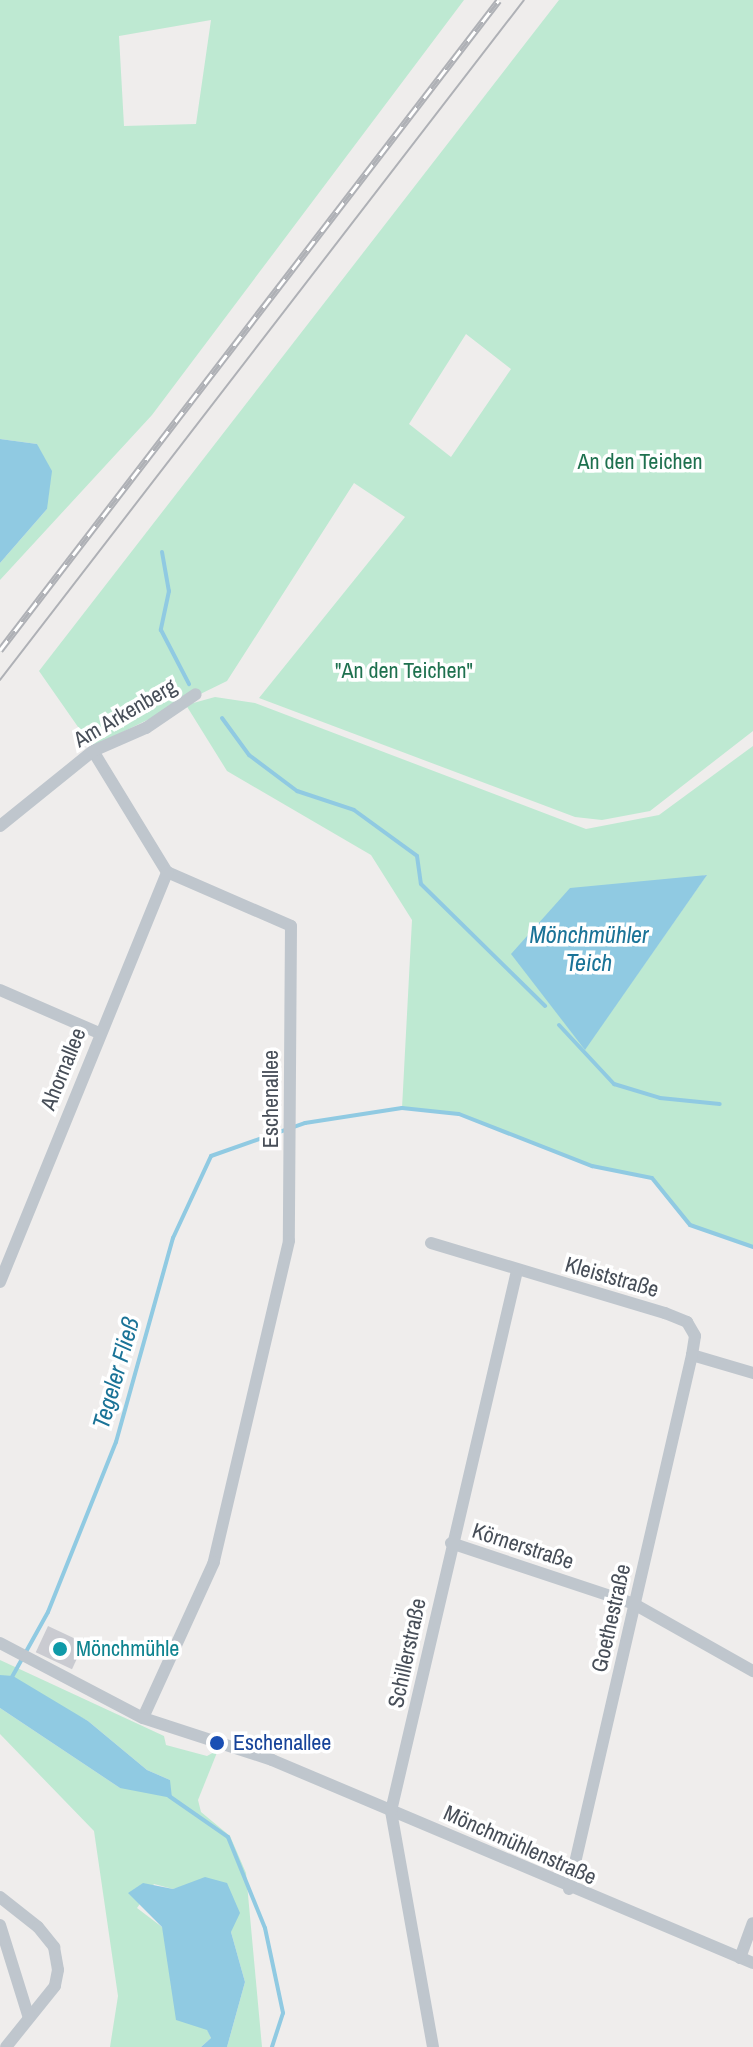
<!DOCTYPE html>
<meta charset="utf-8">
<style>
body{margin:0}
#map{position:relative;width:753px;height:2047px;overflow:hidden;background:#efedec;font-family:"Archivo Narrow",sans-serif}
div>[style]{position:absolute}
.green>*{inset:0;background:#bee9d2}
.water>*{inset:0;background:#90cae2}
.stream>*{height:4px;margin:-2px;padding:0 2px;transform-origin:2px;border-radius:2px;background:#90cae2}
.building>*{inset:0;background:#cacbd1;transform-origin:0 0}
.street>*{height:12px;margin:-6px;padding:0 6px;transform-origin:6px;border-radius:6px;background:#bfc6cd}
.tram>*{height:2px;margin:-1px;padding:0 1px;transform-origin:1px;border-radius:1px;background:#afb1b6}
.rail>*{height:7px;margin-top:-3.5px;transform-origin:0;background:repeating-linear-gradient(90deg,#fff 0 12px,#afb1b6 0 24px);box-sizing:border-box;border-block:2px solid #afb1b6}
.dots>*{width:22px;height:22px;translate:-50% -50%;box-sizing:border-box;border:4px solid #fff;border-radius:50%}
span{translate:-50% -50%;white-space:nowrap;text-align:center;line-height:1.15;-webkit-text-stroke:7px #fff;paint-order:stroke}
.park-label{font-size:22px;color:#1f714f}
.street-label{font-size:22px;color:#474e58}
.culture-label{font-size:22px;color:#0d838f}
.left{translate:0 -50%;text-align:left}
.transit-label{font-size:22px;color:#164399}
.water-label{font-size:24px;color:#1a7397;font-style:italic}
</style>
<div id="map">
<div class="green">
<i style="clip-path:polygon(evenodd,0 0,464px 0,152px 415px,0 580px,0 563px,47px 509px,37px 444px,0 439px,0 0,211px 20px,196px 124px,124px 126px,119px 36px,211px 20px)"></i>
<i style="clip-path:polygon(evenodd,559px 0,753px 0,753px 731px,650px 811px,602px 820px,575px 817px,259px 698px,405px 517px,354px 483px,227px 681px,92px 747px,39px 671px,559px 0,466px 334px,511px 369px,451px 457px,409px 424px,466px 334px)"></i>
<i style="clip-path:polygon(evenodd,215px 697px,255px 703px,586px 829px,659px 815px,753px 746px,753px 1247px,690px 1225px,652px 1178px,592px 1166px,459px 1114px,402px 1108px,412px 920px,371px 855px,227px 771px,186px 705px,215px 697px,705px 875px,706px 876px,585px 1049px,512px 954px,705px 875px)"></i>
<i style="clip-path:polygon(0 1660px,164px 1736px,166px 1745px,207px 1756px,218px 1750px,198px 1800px,201px 1812px,230px 1836px,246px 1873px,262px 2047px,227px 2047px,245px 1982px,231px 1932px,234px 1917px,194px 1884px,173px 1889px,154px 1884px,137px 1908px,162px 1927px,211px 2038px,201px 2047px,110px 2047px,118px 1996px,94px 1831px,0 1734px,0 1708px,120px 1788px,170px 1780px,147px 1770px,88px 1721px,0 1675px)"></i>
</div>
<div class="water">
<i style="clip-path:polygon(0 439px,37px 444px,52px 471px,47px 509px,0 563px)"></i>
<i style="clip-path:polygon(707px 875px,585px 1050px,511px 954px,570px 888px)"></i>
<i style="clip-path:polygon(0 1675px,13px 1676px,88px 1721px,147px 1770px,170px 1780px,172px 1798px,120px 1788px,0 1708px)"></i>
<i style="clip-path:polygon(205px 1877px,227px 1883px,240px 1913px,231px 1932px,245px 1982px,227px 2047px,201px 2047px,211px 2038px,207px 2030px,176px 2020px,162px 1927px,128px 1893px,143px 1883px,173px 1889px)"></i>
</div>
<div class="stream">
<i style="left:162px;top:552px;width:40px;rotate:80deg"></i>
<i style="left:169px;top:591px;width:40px;rotate:102deg"></i>
<i style="left:161px;top:630px;width:61px;rotate:62.6deg"></i>
<i style="left:222px;top:718px;width:46px;rotate:53.9deg"></i>
<i style="left:249px;top:755px;width:60px;rotate:36.9deg"></i>
<i style="left:297px;top:791px;width:60px;rotate:18.4deg"></i>
<i style="left:354px;top:810px;width:78px;rotate:36.1deg"></i>
<i style="left:417px;top:856px;width:28px;rotate:82deg"></i>
<i style="left:421px;top:884px;width:174px;rotate:44.5deg"></i>
<i style="left:559px;top:1025px;width:81px;rotate:47deg"></i>
<i style="left:614px;top:1084px;width:48px;rotate:16.9deg"></i>
<i style="left:660px;top:1098px;width:60px;rotate:5.7deg"></i>
<i style="left:12px;top:1677px;width:74px;rotate:-61deg"></i>
<i style="left:48px;top:1612px;width:183px;rotate:-68.2deg"></i>
<i style="left:116px;top:1442px;width:212px;rotate:-74.4deg"></i>
<i style="left:173px;top:1238px;width:90px;rotate:-65.1deg"></i>
<i style="left:211px;top:1156px;width:100px;rotate:-19.3deg"></i>
<i style="left:305px;top:1123px;width:98px;rotate:-8.8deg"></i>
<i style="left:402px;top:1108px;width:57px;rotate:6deg"></i>
<i style="left:459px;top:1114px;width:143px;rotate:21.4deg"></i>
<i style="left:592px;top:1166px;width:61px;rotate:11.3deg"></i>
<i style="left:652px;top:1178px;width:60px;rotate:51deg"></i>
<i style="left:690px;top:1225px;width:67px;rotate:19.2deg"></i>
<i style="left:169px;top:1796px;width:72px;rotate:34.8deg"></i>
<i style="left:228px;top:1837px;width:98px;rotate:67.9deg"></i>
<i style="left:265px;top:1928px;width:87px;rotate:78deg"></i>
<i style="left:283px;top:2013px;width:36px;rotate:108deg"></i>
</div>
<div class="building">
<i style="left:48px;top:1626px;width:40px;height:29px;rotate:25deg"></i>
</div>
<div class="street">
<i style="left:93px;top:751px;width:142px;rotate:58.6deg"></i>
<i style="left:167px;top:872px;width:135px;rotate:23.5deg"></i>
<i style="left:291px;top:926px;width:315px;rotate:90.4deg"></i>
<i style="left:289px;top:1241px;width:330px;rotate:103.2deg"></i>
<i style="left:214px;top:1562px;width:171px;rotate:114.5deg"></i>
<i style="left:0;top:826px;width:119px;rotate:-38.9deg"></i>
<i style="left:93px;top:751px;width:58px;rotate:-23.5deg"></i>
<i style="left:146px;top:728px;width:60px;rotate:-34.2deg"></i>
<i style="left:0;top:990px;width:108px;rotate:23.5deg"></i>
<i style="left:431px;top:1243px;width:244px;rotate:16.7deg"></i>
<i style="left:665px;top:1313px;width:24px;rotate:22deg"></i>
<i style="left:687px;top:1322px;width:16px;rotate:60deg"></i>
<i style="left:695px;top:1336px;width:19px;rotate:99deg"></i>
<i style="left:692px;top:1355px;width:64px;rotate:16.4deg"></i>
<i style="left:0;top:1282px;width:443px;rotate:-67.8deg"></i>
<i style="left:451px;top:1543px;width:193px;rotate:18.4deg"></i>
<i style="left:634px;top:1604px;width:137px;rotate:29.4deg"></i>
<i style="left:0;top:1643px;width:161px;rotate:27.7deg"></i>
<i style="left:143px;top:1718px;width:136px;rotate:18deg"></i>
<i style="left:272px;top:1760px;width:522px;rotate:22.88deg"></i>
<i style="left:569px;top:1889px;width:548px;rotate:-77.03deg"></i>
<i style="left:0;top:1897px;width:48px;rotate:38.3deg"></i>
<i style="left:38px;top:1927px;width:26px;rotate:51deg"></i>
<i style="left:54px;top:1947px;width:23px;rotate:80deg"></i>
<i style="left:58px;top:1970px;width:16px;rotate:101deg"></i>
<i style="left:55px;top:1986px;width:78px;rotate:128.8deg"></i>
<i style="left:0;top:1925px;width:97px;rotate:72.7deg"></i>
<i style="left:740px;top:1958px;width:37px;rotate:-70deg"></i>
<i style="left:433px;top:2047px;width:240px;rotate:-100.1deg"></i>
<i style="left:391px;top:1811px;width:555px;rotate:-76.87deg"></i>
</div>
<div class="tram">
<i style="left:0;top:680px;width:858px;rotate:-52.38deg"></i>
</div>
<div class="rail">
<i style="left:0;top:650px;width:819px;rotate:-52.49deg"></i>
</div>
<div class="dots">
<i style="left:60px;top:1649px;background:#0f9aa8"></i>
<i style="left:217px;top:1743px;background:#1a4fb4"></i>
</div>
<div class="park-label">
<span style="left:640px;top:462px">An den Teichen</span>
<span style="left:404px;top:671px">"An den Teichen"</span>
</div>
<div class="street-label">
<span style="left:125px;top:713px;rotate:-30deg">Am Arkenberg</span>
<span style="left:63px;top:1069px;rotate:-68deg">Ahornallee</span>
<span style="left:271px;top:1099px;rotate:-90deg">Eschenallee</span>
<span style="left:612px;top:1277px;rotate:16deg">Kleiststraße</span>
<span style="left:523px;top:1546px;rotate:18deg">Körnerstraße</span>
<span style="left:611px;top:1618px;rotate:-77deg">Goethestraße</span>
<span style="left:407px;top:1653px;rotate:-78deg">Schillerstraße</span>
<span style="left:520px;top:1845px;rotate:24deg">Mönchmühlenstraße</span>
</div>
<div class="culture-label">
<span class="left" style="left:76px;top:1649px">Mönchmühle</span>
</div>
<div class="transit-label">
<span class="left" style="left:233px;top:1743px">Eschenallee</span>
</div>
<div class="water-label">
<span style="left:589px;top:949px">Mönchmühler<br>Teich</span>
<span style="left:116px;top:1373px;rotate:-74deg">Tegeler Fließ</span>
</div>
</div>
